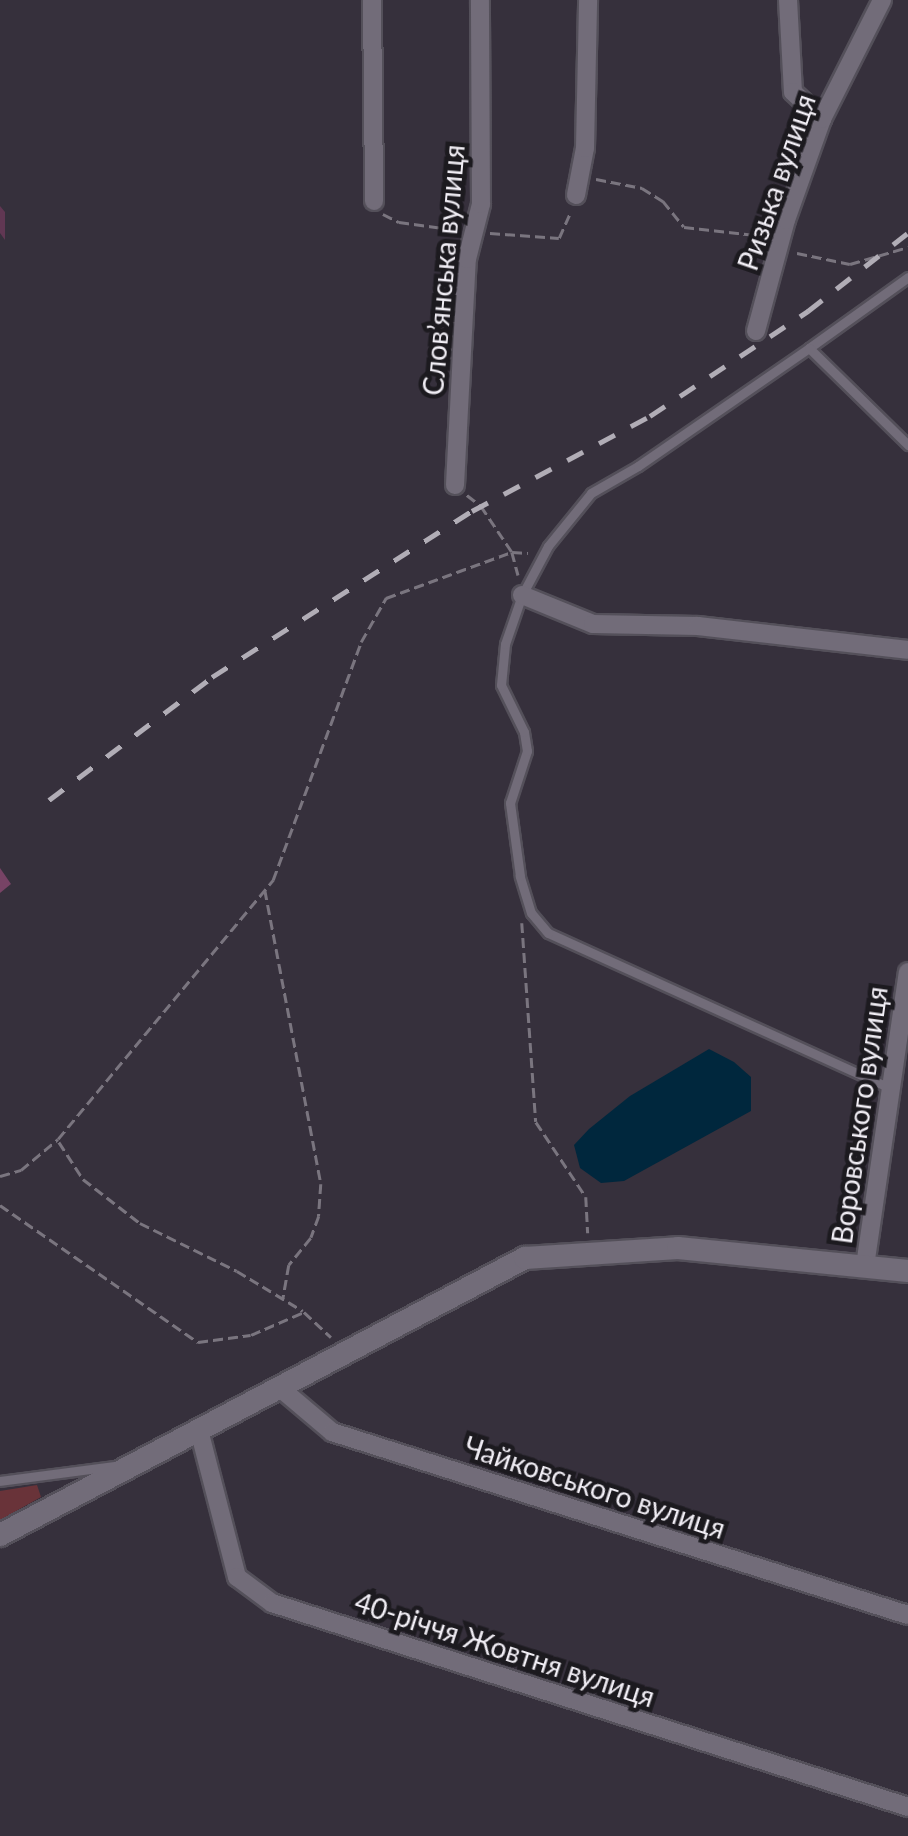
<!DOCTYPE html>
<meta charset="utf-8">
<style>
body{margin:0}
#map{position:relative;width:908px;height:1836px;overflow:hidden;background:#36303c;font-family:Lato,sans-serif}
div>[style]{position:absolute}
.green>*{inset:0;background:#693339}
.water>*{inset:0;background:#00273d}
.path>*{height:2.5px;margin-top:-1.25px;transform-origin:0;background:repeating-linear-gradient(90deg,#7a757f 0 10px,transparent 0 15px)}
.roads{filter:drop-shadow(2px 0 #54505a) drop-shadow(-2px 0 #54505a) drop-shadow(0 2px #54505a) drop-shadow(0 -2px #54505a)}
.service>*{height:9px;margin:-4.5px;padding:0 4.5px;transform-origin:4.5px;border-radius:4.5px;background:#726c79}
.minor>*{height:18px;margin:-9px;padding:0 9px;transform-origin:9px;border-radius:9px;background:#726c79}
.tertiary>*{height:22px;margin:-11px;padding:0 11px;transform-origin:11px;border-radius:11px;background:#726c79}
.rail>*{height:5px;margin-top:-2.5px;transform-origin:0;background:repeating-linear-gradient(90deg,#b1adb6 0 18px,transparent 0 36px)}
.wall>*{inset:0;background:#774365}
.shaded-wall>*{inset:0;background:#613753}
span{translate:-50% -50%;white-space:nowrap;text-align:center;line-height:1.15;-webkit-text-stroke:9px #1c1a1f;paint-order:stroke}
.street-label{font-size:28px;color:#f1eef5}
</style>
<div id="map">
<div class="green">
<i style="clip-path:polygon(37px 1485px,41px 1497px,0 1520px,0 1491px)"></i>
</div>
<div class="water">
<i style="clip-path:polygon(709px 1049px,734px 1062px,751px 1077px,751px 1111px,624px 1181px,601px 1183px,580px 1168px,574px 1145px,589px 1129px,630px 1096px)"></i>
</div>
<div class="path">
<i style="left:596px;top:179px;width:47px;rotate:11.1deg"></i>
<i style="left:642px;top:188px;width:25px;rotate:32deg"></i>
<i style="left:663px;top:201px;width:33px;rotate:51deg"></i>
<i style="left:684px;top:227px;width:81px;rotate:6.4deg"></i>
<i style="left:383px;top:214px;width:18px;rotate:27deg"></i>
<i style="left:399px;top:222px;width:59px;rotate:7.9deg"></i>
<i style="left:490px;top:233px;width:69px;rotate:4.1deg"></i>
<i style="left:559px;top:238px;width:27px;rotate:-66deg"></i>
<i style="left:797px;top:253px;width:54px;rotate:11.7deg"></i>
<i style="left:850px;top:264px;width:60px;rotate:-16.3deg"></i>
<i style="left:467px;top:495px;width:18px;rotate:38deg"></i>
<i style="left:481px;top:506px;width:55px;rotate:56deg"></i>
<i style="left:512px;top:552px;width:24px;rotate:75deg"></i>
<i style="left:265px;top:890px;width:299px;rotate:79.2deg"></i>
<i style="left:321px;top:1184px;width:32px;rotate:94deg"></i>
<i style="left:319px;top:1216px;width:23px;rotate:110deg"></i>
<i style="left:311px;top:1238px;width:35px;rotate:129deg"></i>
<i style="left:289px;top:1265px;width:35px;rotate:100deg"></i>
<i style="left:522px;top:923px;width:199px;rotate:86deg"></i>
<i style="left:536px;top:1122px;width:90px;rotate:56.3deg"></i>
<i style="left:586px;top:1197px;width:36px;rotate:87deg"></i>
<i style="left:59px;top:1142px;width:44px;rotate:57deg"></i>
<i style="left:83px;top:1179px;width:72px;rotate:37.7deg"></i>
<i style="left:140px;top:1223px;width:108px;rotate:26.3deg"></i>
<i style="left:237px;top:1271px;width:77px;rotate:31.2deg"></i>
<i style="left:0;top:1176px;width:22px;rotate:-16deg"></i>
<i style="left:21px;top:1170px;width:48px;rotate:-40deg"></i>
<i style="left:58px;top:1139px;width:337px;rotate:-50.3deg"></i>
<i style="left:273px;top:880px;width:254px;rotate:-69.7deg"></i>
<i style="left:361px;top:642px;width:51px;rotate:-60.4deg"></i>
<i style="left:386px;top:598px;width:134px;rotate:-20.1deg"></i>
<i style="left:512px;top:552px;width:16px;rotate:4deg"></i>
<i style="left:0;top:1205px;width:241px;rotate:34.7deg"></i>
<i style="left:198px;top:1342px;width:53px;rotate:-7.5deg"></i>
<i style="left:251px;top:1335px;width:58px;rotate:-23.5deg"></i>
<i style="left:304px;top:1312px;width:37px;rotate:43deg"></i>
</div>
<div class="roads">
<div class="service">
<i style="left:809px;top:348px;width:122px;rotate:-35.6deg"></i>
<i style="left:890px;top:1088px;width:375px;rotate:-155.6deg"></i>
<i style="left:548px;top:933px;width:26px;rotate:-130deg"></i>
<i style="left:531px;top:913px;width:39px;rotate:-107deg"></i>
<i style="left:520px;top:876px;width:74px;rotate:-97.8deg"></i>
<i style="left:510px;top:803px;width:55px;rotate:-71.9deg"></i>
<i style="left:527px;top:751px;width:19px;rotate:-99deg"></i>
<i style="left:524px;top:732px;width:52px;rotate:-116.1deg"></i>
<i style="left:501px;top:685px;width:41px;rotate:-84.4deg"></i>
<i style="left:505px;top:644px;width:52px;rotate:-70.9deg"></i>
<i style="left:522px;top:595px;width:55px;rotate:-62deg"></i>
<i style="left:548px;top:546px;width:68px;rotate:-50.9deg"></i>
<i style="left:591px;top:493px;width:54px;rotate:-29.9deg"></i>
<i style="left:638px;top:466px;width:208px;rotate:-34.6deg"></i>
<i style="left:809px;top:348px;width:139px;rotate:44.4deg"></i>
<i style="left:0;top:1481px;width:115px;rotate:-7.5deg"></i>
</div>
<div class="minor">
<i style="left:372px;top:0;width:201px;rotate:89.4deg"></i>
<i style="left:788px;top:0;width:92px;rotate:86.9deg"></i>
<i style="left:793px;top:92px;width:40px;rotate:43deg"></i>
<i style="left:576px;top:195px;width:48px;rotate:-79.2deg"></i>
<i style="left:585px;top:148px;width:148px;rotate:-88.8deg"></i>
<i style="left:756px;top:331px;width:115px;rotate:-74.9deg"></i>
<i style="left:786px;top:220px;width:107px;rotate:-70.4deg"></i>
<i style="left:822px;top:119px;width:133px;rotate:-63.2deg"></i>
<i style="left:455px;top:485px;width:226px;rotate:-87deg"></i>
<i style="left:467px;top:259px;width:57px;rotate:-75.7deg"></i>
<i style="left:481px;top:204px;width:204px;rotate:-90.3deg"></i>
<i style="left:522px;top:595px;width:77px;rotate:22.2deg"></i>
<i style="left:593px;top:624px;width:105px;rotate:1.1deg"></i>
<i style="left:698px;top:626px;width:211px;rotate:6.5deg"></i>
<i style="left:865px;top:1266px;width:297px;rotate:-81.7deg"></i>
<i style="left:280px;top:1388px;width:68px;rotate:40.2deg"></i>
<i style="left:332px;top:1432px;width:604px;rotate:17.63deg"></i>
<i style="left:199px;top:1430px;width:152px;rotate:75.5deg"></i>
<i style="left:237px;top:1577px;width:44px;rotate:36.6deg"></i>
<i style="left:272px;top:1603px;width:668px;rotate:17.78deg"></i>
</div>
<div class="tertiary">
<i style="left:0;top:1535px;width:594px;rotate:-27.82deg"></i>
<i style="left:525px;top:1258px;width:153px;rotate:-3.7deg"></i>
<i style="left:678px;top:1248px;width:231px;rotate:5.7deg"></i>
</div>
</div>
<div class="rail">
<i style="left:49px;top:800px;width:204px;rotate:-37deg"></i>
<i style="left:212px;top:677px;width:308px;rotate:-32.6deg"></i>
<i style="left:472px;top:511px;width:202px;rotate:-28.1deg"></i>
<i style="left:650px;top:416px;width:190px;rotate:-33.6deg"></i>
<i style="left:808px;top:311px;width:127px;rotate:-38deg"></i>
</div>
<div class="wall">
<i style="clip-path:polygon(0 868px,11px 884px,0 893px)"></i>
</div>
<div class="shaded-wall">
<i style="clip-path:polygon(0 206px,5px 212px,5px 240px,0 233px)"></i>
</div>
<div class="street-label">
<span style="left:776px;top:182px;rotate:-71deg">Ризька вулиця</span>
<span style="left:443px;top:270px;rotate:-85deg">Слов’янська вулиця</span>
<span style="left:859px;top:1115px;rotate:-82deg">Воровського вулиця</span>
<span style="left:595px;top:1487px;rotate:18deg">Чайковського вулиця</span>
<span style="left:505px;top:1649px;rotate:18deg">40-річчя Жовтня вулиця</span>
</div>
</div>
